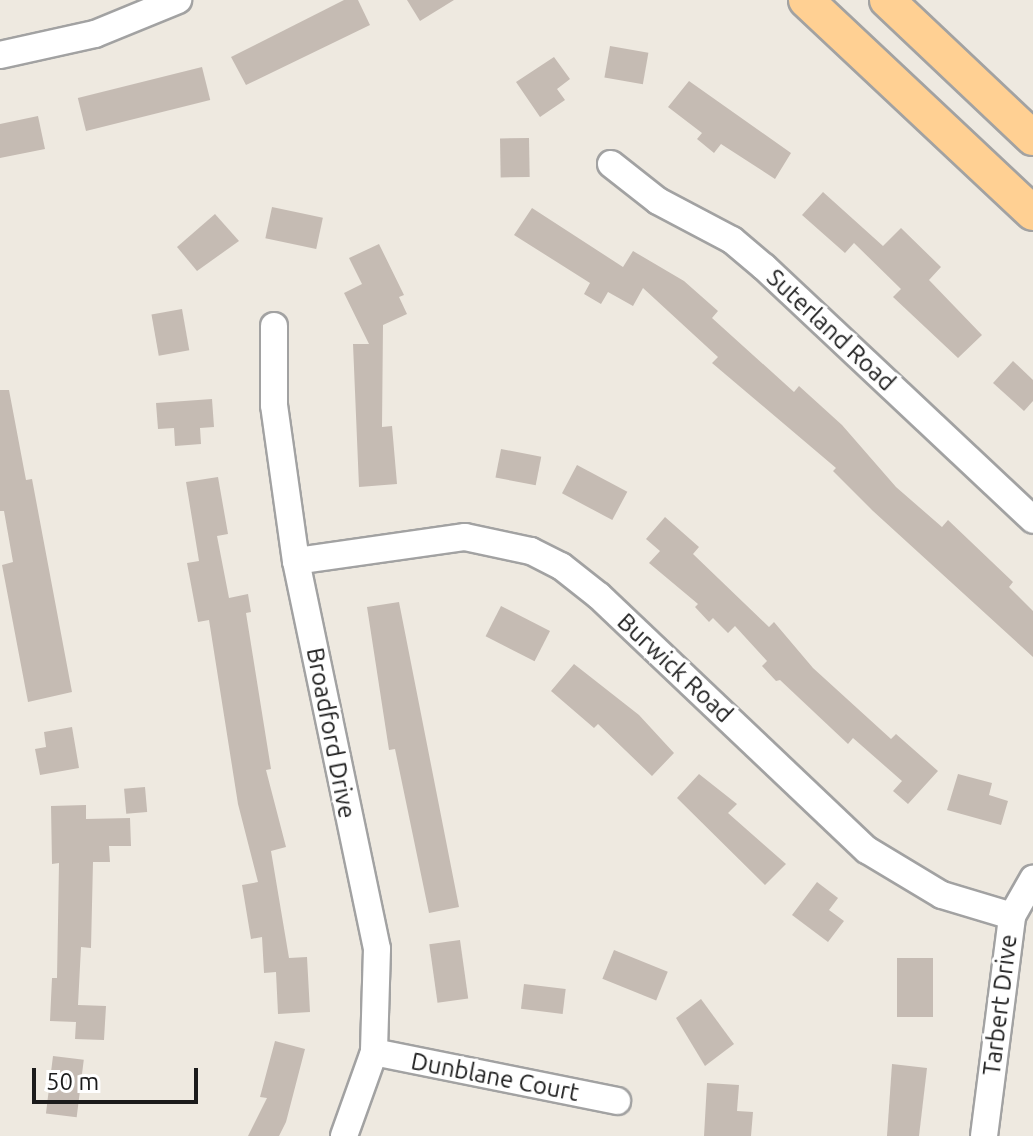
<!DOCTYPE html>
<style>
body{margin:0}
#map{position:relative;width:1033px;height:1136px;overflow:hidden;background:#eee9e0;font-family:Ubuntu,sans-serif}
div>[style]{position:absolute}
.building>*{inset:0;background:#c5bbb3;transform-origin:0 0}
.roads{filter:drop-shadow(2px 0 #a2a2a2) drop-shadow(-2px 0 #a2a2a2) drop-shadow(0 2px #a2a2a2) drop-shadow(0 -2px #a2a2a2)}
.minor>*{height:26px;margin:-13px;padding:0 13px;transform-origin:13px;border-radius:13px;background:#fff}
.major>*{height:34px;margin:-17px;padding:0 17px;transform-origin:17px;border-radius:17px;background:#ffd093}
span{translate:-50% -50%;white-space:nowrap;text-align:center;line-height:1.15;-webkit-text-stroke:6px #fff;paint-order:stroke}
.street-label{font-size:24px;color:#1b1b1b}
.scale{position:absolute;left:32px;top:1068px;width:166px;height:36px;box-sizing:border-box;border:4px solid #1b1b1b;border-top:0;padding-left:10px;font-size:24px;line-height:28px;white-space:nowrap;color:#1b1b1b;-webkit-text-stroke:6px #fff;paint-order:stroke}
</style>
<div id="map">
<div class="building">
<i style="clip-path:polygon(344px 0,358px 0,370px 25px,246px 85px,231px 57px)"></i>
<i style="clip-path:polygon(407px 0,454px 0,420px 21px)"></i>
<i style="left:610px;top:46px;width:39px;height:32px;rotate:10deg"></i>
<i style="clip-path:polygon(554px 57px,570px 79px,557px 89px,565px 100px,540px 117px,516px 82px)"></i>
<i style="left:202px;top:67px;width:34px;height:128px;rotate:76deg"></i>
<i style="clip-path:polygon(689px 81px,791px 153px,775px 179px,721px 144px,714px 153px,697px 139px,702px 133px,668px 107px)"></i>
<i style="clip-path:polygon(38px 116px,45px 149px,0 158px,0 124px)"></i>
<i style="left:529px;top:138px;width:39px;height:29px;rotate:89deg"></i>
<i style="clip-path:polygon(823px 192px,883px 246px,901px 228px,941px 267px,929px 280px,982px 335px,958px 358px,893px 297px,901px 289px,854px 243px,845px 253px,802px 215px)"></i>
<i style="left:272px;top:207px;width:52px;height:32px;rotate:12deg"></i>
<i style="clip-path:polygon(532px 208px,623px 267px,633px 251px,684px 281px,718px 311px,712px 318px,794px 392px,799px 386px,842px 425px,896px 487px,942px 527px,948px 520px,1013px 582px,1009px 587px,1033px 611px,1033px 657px,873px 511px,833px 471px,836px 468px,712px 363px,718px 357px,643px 288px,633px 306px,608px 292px,601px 304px,584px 294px,590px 283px,514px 235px)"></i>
<i style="clip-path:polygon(215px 214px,239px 241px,197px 271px,177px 247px)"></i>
<i style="clip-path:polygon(379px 244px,404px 295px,399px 297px,407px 314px,383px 325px,382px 427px,392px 426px,397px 484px,359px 487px,353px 344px,369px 344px,344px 293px,362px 284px,349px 258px)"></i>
<i style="left:182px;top:309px;width:42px;height:31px;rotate:80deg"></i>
<i style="clip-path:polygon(1013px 361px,1033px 380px,1033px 401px,1024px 411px,993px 383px)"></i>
<i style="clip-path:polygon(0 390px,9px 390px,26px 480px,32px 479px,72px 692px,28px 702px,2px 565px,13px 562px,4px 511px,0 511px)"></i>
<i style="clip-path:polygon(212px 399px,214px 427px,200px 428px,201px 444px,175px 446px,174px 428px,158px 429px,156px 403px)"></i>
<i style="left:501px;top:449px;width:41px;height:29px;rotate:11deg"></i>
<i style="left:577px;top:465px;width:57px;height:32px;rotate:28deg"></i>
<i style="clip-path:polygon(218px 477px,228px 534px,217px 536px,229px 598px,248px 594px,251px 612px,246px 613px,271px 769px,266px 770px,286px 847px,271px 851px,289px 958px,307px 957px,310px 1012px,278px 1014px,276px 972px,264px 973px,262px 937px,251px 939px,242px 885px,258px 882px,238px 804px,209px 620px,198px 622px,187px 563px,199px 561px,186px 482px)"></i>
<i style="clip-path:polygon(665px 517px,699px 547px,693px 554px,769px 627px,774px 622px,813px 668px,891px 739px,896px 734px,938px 771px,908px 804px,893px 791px,902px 781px,853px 738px,848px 744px,780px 680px,776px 681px,762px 666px,767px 661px,735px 626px,728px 633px,713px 618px,709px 622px,695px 607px,698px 604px,649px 563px,660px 551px,646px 539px)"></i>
<i style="clip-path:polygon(399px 602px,459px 907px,429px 913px,395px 749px,389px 750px,367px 607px)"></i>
<i style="left:501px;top:606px;width:55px;height:34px;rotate:27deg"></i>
<i style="clip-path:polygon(574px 664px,639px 715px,674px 753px,652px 776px,598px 724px,594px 728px,551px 691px)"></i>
<i style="clip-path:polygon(72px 727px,79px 768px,40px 775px,35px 749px,46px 747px,44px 732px)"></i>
<i style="clip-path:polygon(699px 774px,737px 804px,728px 813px,786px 864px,765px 885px,677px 798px)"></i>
<i style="clip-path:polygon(958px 774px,992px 783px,989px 795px,1008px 801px,1001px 825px,947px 810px)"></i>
<i style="left:145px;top:787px;width:25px;height:21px;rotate:85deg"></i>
<i style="clip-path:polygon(86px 805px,86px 819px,130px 818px,131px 846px,109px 846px,110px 862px,93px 862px,91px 948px,81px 947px,78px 1005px,106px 1006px,104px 1040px,75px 1039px,76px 1022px,50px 1021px,52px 978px,57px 978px,59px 863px,52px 864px,51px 806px)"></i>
<i style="clip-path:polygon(817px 882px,838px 898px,829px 910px,844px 921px,828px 942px,792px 915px)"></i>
<i style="left:460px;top:940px;width:59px;height:31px;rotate:82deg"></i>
<i style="left:614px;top:950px;width:58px;height:31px;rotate:22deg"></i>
<i style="left:897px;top:958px;width:36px;height:59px"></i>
<i style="left:524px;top:984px;width:42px;height:25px;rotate:7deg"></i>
<i style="clip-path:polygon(701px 999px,734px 1044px,705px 1066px,676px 1018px)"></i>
<i style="clip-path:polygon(275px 1041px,305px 1049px,286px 1122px,279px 1136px,248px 1136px,267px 1098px,260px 1097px)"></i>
<i style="left:53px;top:1056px;width:31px;height:58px;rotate:7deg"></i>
<i style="clip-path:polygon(892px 1064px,927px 1068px,919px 1136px,887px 1136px)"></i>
<i style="clip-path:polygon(707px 1083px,739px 1085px,737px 1111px,753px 1112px,751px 1136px,704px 1136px)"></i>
</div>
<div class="roads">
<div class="minor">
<i style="left:0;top:55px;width:97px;rotate:-12.5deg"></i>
<i style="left:95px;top:34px;width:90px;rotate:-22.3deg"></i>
<i style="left:611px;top:164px;width:60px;rotate:38.2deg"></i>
<i style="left:658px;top:201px;width:84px;rotate:27.8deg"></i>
<i style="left:732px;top:240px;width:42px;rotate:40.2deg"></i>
<i style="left:764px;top:267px;width:369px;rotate:43.2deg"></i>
<i style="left:274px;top:326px;width:79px;rotate:90deg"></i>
<i style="left:274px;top:405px;width:158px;rotate:82deg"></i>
<i style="left:296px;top:561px;width:396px;rotate:78.2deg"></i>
<i style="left:377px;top:949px;width:103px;rotate:91.7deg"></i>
<i style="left:374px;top:1052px;width:89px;rotate:109.7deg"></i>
<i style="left:296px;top:561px;width:171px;rotate:-8.1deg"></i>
<i style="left:465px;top:537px;width:67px;rotate:12deg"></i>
<i style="left:531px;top:551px;width:34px;rotate:27deg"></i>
<i style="left:561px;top:566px;width:48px;rotate:38.3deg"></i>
<i style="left:599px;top:596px;width:369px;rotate:43.5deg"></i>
<i style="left:867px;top:850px;width:87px;rotate:31deg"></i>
<i style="left:942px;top:895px;width:73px;rotate:16.7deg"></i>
<i style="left:374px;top:1052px;width:248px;rotate:11.4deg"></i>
<i style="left:984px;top:1136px;width:222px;rotate:-82.7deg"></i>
<i style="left:1012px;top:916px;width:43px;rotate:-60.4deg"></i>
</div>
<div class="major">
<i style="left:806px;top:0;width:311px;rotate:43.2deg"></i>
<i style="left:887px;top:0;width:201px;rotate:43.4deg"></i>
</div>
</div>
<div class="street-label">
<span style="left:831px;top:330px;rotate:43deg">Suterland Road</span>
<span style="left:675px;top:668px;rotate:43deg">Burwick Road</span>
<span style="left:331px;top:733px;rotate:79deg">Broadford Drive</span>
<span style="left:1000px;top:1005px;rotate:-83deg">Tarbert Drive</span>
<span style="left:495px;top:1077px;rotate:11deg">Dunblane Court</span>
</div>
<div class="scale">50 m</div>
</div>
